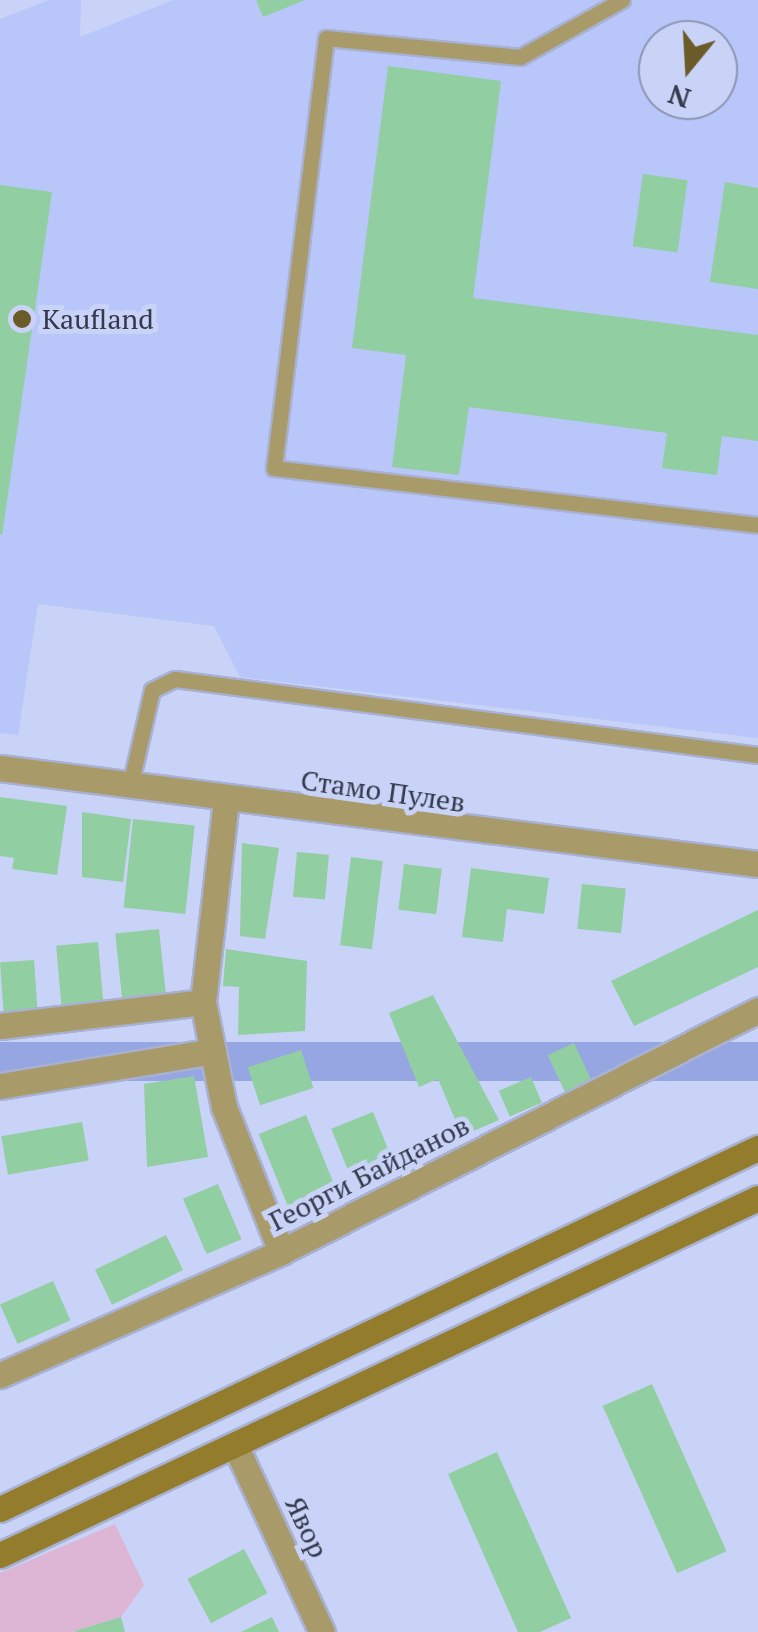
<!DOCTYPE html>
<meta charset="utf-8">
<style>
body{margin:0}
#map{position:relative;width:758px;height:1632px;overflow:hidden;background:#c9d3f7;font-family:"PT Serif",serif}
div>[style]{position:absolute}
.built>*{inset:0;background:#b8c6f9}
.green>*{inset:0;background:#ddb6d6}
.water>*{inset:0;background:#96a6e2;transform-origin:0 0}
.building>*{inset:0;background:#91cea1;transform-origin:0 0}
.roads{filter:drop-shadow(2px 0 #a8b1d1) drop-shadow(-2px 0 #a8b1d1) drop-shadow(0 2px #a8b1d1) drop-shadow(0 -2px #a8b1d1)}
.lane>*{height:15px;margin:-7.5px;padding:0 7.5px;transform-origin:7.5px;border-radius:7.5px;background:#a99a6a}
.street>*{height:25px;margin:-12.5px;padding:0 12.5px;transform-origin:12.5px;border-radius:12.5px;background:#a99a6a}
.secondary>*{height:25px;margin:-12.5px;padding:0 12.5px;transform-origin:12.5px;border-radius:12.5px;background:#937c2c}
.dots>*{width:28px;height:28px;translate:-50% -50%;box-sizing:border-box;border:5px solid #c9d3f7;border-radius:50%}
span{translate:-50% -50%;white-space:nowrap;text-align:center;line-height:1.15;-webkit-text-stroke:10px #c9d3f7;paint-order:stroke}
.poi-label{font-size:28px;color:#34394b}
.left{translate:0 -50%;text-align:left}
.street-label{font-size:28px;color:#34394b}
.north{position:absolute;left:638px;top:20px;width:100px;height:100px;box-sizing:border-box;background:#c9d3f7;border:2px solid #8d95b2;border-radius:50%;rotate:198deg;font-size:28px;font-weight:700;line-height:40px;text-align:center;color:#34394b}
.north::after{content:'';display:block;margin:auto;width:35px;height:45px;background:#6a5b28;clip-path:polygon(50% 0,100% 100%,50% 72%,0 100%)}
</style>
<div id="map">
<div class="built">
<i style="clip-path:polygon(evenodd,49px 0,81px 0,80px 37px,173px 0,758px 0,758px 738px,240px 677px,214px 626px,38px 604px,18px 735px,0 733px,0 19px,49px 0,658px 40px,718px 40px,718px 100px,658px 100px,658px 40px)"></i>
</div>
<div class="green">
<i style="clip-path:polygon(115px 1524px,144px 1585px,121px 1617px,72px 1632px,0 1632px,0 1573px)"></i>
</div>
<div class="water">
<i style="left:758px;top:1042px;width:39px;height:840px;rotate:90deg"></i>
</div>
<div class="building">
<i style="clip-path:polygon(256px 0,305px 0,263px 17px)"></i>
<i style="clip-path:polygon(388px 66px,501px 81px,473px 298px,758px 335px,758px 441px,722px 436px,717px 475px,662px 468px,667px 433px,469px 407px,459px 475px,392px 467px,406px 355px,352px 348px)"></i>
<i style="left:643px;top:174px;width:45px;height:73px;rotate:8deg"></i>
<i style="clip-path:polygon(725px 182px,758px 188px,758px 289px,710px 282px)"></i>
<i style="clip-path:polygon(0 185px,52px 192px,2px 535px,0 534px)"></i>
<i style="clip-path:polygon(0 797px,67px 806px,57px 875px,12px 869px,14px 858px,0 856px)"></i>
<i style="clip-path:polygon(82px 812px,131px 819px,123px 882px,82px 877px)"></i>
<i style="left:133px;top:819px;width:62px;height:89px;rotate:6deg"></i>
<i style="clip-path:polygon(242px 843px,279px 848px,265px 939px,240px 936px)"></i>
<i style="left:297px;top:852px;width:32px;height:45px;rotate:5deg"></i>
<i style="left:351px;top:857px;width:32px;height:89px;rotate:7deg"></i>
<i style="left:404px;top:864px;width:38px;height:46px;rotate:7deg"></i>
<i style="clip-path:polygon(471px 868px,549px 878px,544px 914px,507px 909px,503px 942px,462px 937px)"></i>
<i style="left:582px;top:884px;width:44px;height:45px;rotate:6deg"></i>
<i style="clip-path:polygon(758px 910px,758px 967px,634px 1026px,611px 981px)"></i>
<i style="left:159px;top:929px;width:68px;height:44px;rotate:84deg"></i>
<i style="left:98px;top:942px;width:62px;height:42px;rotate:85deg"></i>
<i style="clip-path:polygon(226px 949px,307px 961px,305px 1031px,238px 1035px,239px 987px,223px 986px)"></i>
<i style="left:34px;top:960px;width:51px;height:34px;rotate:86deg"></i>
<i style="clip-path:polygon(433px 995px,499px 1120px,462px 1136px,438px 1079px,419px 1087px,389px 1013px)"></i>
<i style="left:574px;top:1043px;width:44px;height:29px;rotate:65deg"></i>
<i style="left:301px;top:1050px;width:40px;height:56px;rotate:72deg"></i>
<i style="clip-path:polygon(194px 1076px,208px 1157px,147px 1167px,144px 1084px)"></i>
<i style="left:531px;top:1077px;width:28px;height:35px;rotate:67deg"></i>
<i style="left:373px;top:1112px;width:55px;height:45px;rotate:68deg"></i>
<i style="left:306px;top:1115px;width:77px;height:51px;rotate:68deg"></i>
<i style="left:82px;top:1122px;width:39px;height:82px;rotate:80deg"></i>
<i style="left:218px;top:1184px;width:60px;height:38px;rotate:67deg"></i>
<i style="left:166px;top:1235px;width:39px;height:79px;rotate:64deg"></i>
<i style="left:53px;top:1281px;width:43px;height:58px;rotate:66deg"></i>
<i style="left:652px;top:1384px;width:183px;height:54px;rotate:66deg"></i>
<i style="clip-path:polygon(497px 1452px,571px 1618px,540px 1632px,518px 1632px,448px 1474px)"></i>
<i style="left:244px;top:1549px;width:50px;height:64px;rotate:62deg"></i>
<i style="clip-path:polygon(121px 1617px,125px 1632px,75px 1632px,75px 1631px)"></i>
<i style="clip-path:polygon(272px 1617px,279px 1632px,241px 1632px)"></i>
</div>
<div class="roads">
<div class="lane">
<i style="left:622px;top:0;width:117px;rotate:150.8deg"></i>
<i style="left:520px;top:57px;width:195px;rotate:-174.4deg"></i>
<i style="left:326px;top:38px;width:433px;rotate:96.9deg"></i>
<i style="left:274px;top:468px;width:487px;rotate:6.7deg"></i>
<i style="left:130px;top:786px;width:98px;rotate:-77.1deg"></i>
<i style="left:152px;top:690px;width:25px;rotate:-26deg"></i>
<i style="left:175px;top:679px;width:588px;rotate:7.43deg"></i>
</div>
<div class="street">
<i style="left:0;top:768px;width:764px;rotate:7.22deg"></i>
<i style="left:226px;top:800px;width:203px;rotate:96.5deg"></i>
<i style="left:203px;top:1002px;width:107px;rotate:78.7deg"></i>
<i style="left:224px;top:1107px;width:156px;rotate:68.5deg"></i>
<i style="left:0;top:1026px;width:204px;rotate:-6.7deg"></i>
<i style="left:0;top:1086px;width:216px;rotate:-9.3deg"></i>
<i style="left:0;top:1375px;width:307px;rotate:-23.6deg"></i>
<i style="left:281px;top:1252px;width:535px;rotate:-26.9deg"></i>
<i style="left:236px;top:1447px;width:204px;rotate:65.1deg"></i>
</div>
<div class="secondary">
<i style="left:0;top:1509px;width:840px;rotate:-25.47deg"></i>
<i style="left:0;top:1555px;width:838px;rotate:-25.22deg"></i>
</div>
</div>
<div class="dots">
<i style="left:22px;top:319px;background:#6a5b28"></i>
</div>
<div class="poi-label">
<span class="left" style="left:42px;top:319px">Kaufland</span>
</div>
<div class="street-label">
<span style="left:383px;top:791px;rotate:8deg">Стамо Пулев</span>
<span style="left:369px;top:1173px;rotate:-27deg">Георги Байданов</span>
<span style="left:307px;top:1527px;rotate:65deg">Явор</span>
</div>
<div class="north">N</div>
</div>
